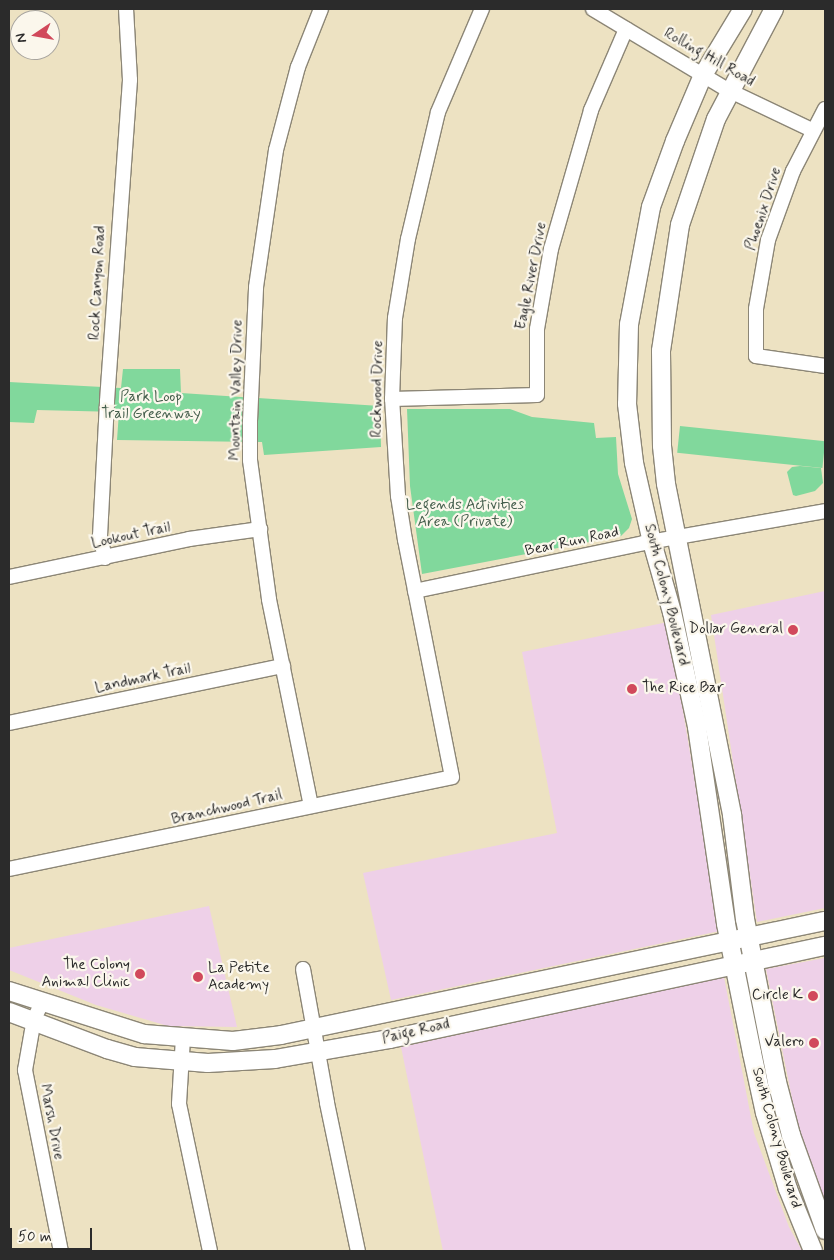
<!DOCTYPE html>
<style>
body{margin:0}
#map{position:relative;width:834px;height:1260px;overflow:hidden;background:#ede2c2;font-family:Mynerve,sans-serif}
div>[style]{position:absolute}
.built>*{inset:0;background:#eed0e8}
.green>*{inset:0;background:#81d89c;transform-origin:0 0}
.roads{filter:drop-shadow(1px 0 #8c8676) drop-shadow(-1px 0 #8c8676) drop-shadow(0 1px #8c8676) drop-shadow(0 -1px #8c8676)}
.minor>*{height:14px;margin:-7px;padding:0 7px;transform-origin:7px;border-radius:7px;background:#fff}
.major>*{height:18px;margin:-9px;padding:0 9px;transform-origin:9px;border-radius:9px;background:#fff}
.dots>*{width:14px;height:14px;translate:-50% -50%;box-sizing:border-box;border:2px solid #fbf7ec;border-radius:50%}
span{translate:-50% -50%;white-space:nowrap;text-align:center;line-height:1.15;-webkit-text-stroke:4.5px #fbf7ec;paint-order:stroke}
.street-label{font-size:15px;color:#2b2b2b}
.park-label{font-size:15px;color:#455f4d}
.poi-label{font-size:15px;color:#2b2b2b}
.right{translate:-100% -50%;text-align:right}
.left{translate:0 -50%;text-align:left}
.frame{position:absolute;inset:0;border:10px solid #2b2b2b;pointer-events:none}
.north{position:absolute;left:10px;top:10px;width:50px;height:50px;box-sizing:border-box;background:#fbf7ec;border:1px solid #a8a59f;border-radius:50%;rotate:258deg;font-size:14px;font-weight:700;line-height:20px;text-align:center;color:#2b2b2b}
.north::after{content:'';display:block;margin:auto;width:18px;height:22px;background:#d1495b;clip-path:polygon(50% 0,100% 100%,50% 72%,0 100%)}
.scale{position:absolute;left:10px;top:1228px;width:82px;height:22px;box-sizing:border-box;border:2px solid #2b2b2b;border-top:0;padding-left:6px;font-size:15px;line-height:18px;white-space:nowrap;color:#2b2b2b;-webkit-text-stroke:4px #fbf7ec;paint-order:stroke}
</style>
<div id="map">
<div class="built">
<i style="clip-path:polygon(825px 591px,825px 908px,757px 922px,711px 615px)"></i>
<i style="clip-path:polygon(668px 622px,720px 931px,391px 1000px,363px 873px,557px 833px,522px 652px)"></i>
<i style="clip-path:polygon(209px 906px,237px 1027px,168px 1026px,96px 1005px,9px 970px,9px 948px)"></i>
<i style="clip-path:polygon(825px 958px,825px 1204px,799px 1133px,766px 969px)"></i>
<i style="clip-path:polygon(724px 977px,754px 1133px,789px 1227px,802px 1251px,443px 1251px,401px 1047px)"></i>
</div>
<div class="green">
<i style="clip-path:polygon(123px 369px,180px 369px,181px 393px,380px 406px,381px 447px,264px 455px,262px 442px,117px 440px,119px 412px,37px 410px,34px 423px,9px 422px,9px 382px,121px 388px)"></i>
<i style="clip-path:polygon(407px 409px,510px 409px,532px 417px,594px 423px,596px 438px,616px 437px,618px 474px,632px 519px,629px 528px,621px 536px,422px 574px,410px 486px)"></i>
<i style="left:680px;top:426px;width:146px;height:27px;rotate:6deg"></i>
<i style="clip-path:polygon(800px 466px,821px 468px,823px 483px,815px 491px,796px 496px,793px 495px,787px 472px,792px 467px)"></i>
</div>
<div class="roads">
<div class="minor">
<i style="left:593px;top:9px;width:157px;rotate:31deg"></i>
<i style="left:728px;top:90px;width:93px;rotate:25.5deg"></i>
<i style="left:825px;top:109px;width:70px;rotate:117.3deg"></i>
<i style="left:793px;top:171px;width:73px;rotate:109.9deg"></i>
<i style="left:768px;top:240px;width:70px;rotate:99.9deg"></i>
<i style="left:756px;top:309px;width:47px;rotate:90deg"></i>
<i style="left:756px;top:356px;width:70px;rotate:8.2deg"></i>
<i style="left:392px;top:399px;width:145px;rotate:-1.6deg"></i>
<i style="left:537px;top:395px;width:66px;rotate:-90deg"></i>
<i style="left:537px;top:329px;width:81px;rotate:-80.1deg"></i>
<i style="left:551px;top:249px;width:145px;rotate:-73.9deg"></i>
<i style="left:591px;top:110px;width:88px;rotate:-66.6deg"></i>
<i style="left:105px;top:558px;width:23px;rotate:-103deg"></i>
<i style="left:100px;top:536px;width:135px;rotate:-87deg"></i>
<i style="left:107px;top:401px;width:322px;rotate:-85.9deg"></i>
<i style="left:130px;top:80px;width:71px;rotate:-93.2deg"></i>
<i style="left:9px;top:577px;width:184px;rotate:-11.9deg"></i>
<i style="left:189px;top:539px;width:72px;rotate:-8deg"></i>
<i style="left:415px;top:591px;width:234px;rotate:-11.8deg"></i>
<i style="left:644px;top:543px;width:184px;rotate:-10deg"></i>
<i style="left:9px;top:723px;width:280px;rotate:-11.8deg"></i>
<i style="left:311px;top:806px;width:211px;rotate:-101.5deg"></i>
<i style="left:269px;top:599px;width:140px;rotate:-97.8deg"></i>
<i style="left:250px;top:460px;width:39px;rotate:-90deg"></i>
<i style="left:250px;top:421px;width:134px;rotate:-87.4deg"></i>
<i style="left:256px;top:287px;width:138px;rotate:-81.7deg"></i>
<i style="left:276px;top:150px;width:86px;rotate:-75.2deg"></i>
<i style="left:298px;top:67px;width:62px;rotate:-68.4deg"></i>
<i style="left:9px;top:869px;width:452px;rotate:-11.7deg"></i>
<i style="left:452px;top:777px;width:242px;rotate:-101.2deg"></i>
<i style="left:405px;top:540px;width:45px;rotate:-99deg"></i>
<i style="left:398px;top:496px;width:97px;rotate:-93.5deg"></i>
<i style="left:392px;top:399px;width:81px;rotate:-87.9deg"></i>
<i style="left:395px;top:318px;width:80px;rotate:-80.7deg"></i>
<i style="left:408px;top:239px;width:130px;rotate:-76.7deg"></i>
<i style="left:438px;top:112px;width:112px;rotate:-66.9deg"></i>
<i style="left:303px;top:969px;width:136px;rotate:79.8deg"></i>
<i style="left:327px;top:1103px;width:151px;rotate:78.2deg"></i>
<i style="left:43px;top:1001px;width:20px;rotate:117deg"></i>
<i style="left:34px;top:1019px;width:52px;rotate:100deg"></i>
<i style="left:25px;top:1070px;width:185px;rotate:78.8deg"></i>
<i style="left:183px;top:1038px;width:66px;rotate:93.5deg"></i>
<i style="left:179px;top:1104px;width:150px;rotate:78.1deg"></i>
</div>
<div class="major">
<i style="left:743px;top:9px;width:77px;rotate:121.2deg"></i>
<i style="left:703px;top:75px;width:72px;rotate:113deg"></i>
<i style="left:675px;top:141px;width:70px;rotate:110deg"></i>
<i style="left:651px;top:207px;width:119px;rotate:100.6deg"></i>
<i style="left:629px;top:324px;width:80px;rotate:91.4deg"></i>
<i style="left:627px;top:404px;width:59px;rotate:83.2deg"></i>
<i style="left:634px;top:463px;width:81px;rotate:77.2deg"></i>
<i style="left:652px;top:542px;width:73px;rotate:74.1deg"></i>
<i style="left:672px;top:612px;width:118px;rotate:77.7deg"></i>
<i style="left:697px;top:727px;width:199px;rotate:81.6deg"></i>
<i style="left:726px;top:924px;width:132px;rotate:78.6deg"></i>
<i style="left:752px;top:1053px;width:61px;rotate:77.8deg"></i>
<i style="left:765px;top:1113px;width:79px;rotate:73.2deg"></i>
<i style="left:788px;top:1189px;width:67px;rotate:68deg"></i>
<i style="left:774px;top:9px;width:124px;rotate:117.8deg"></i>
<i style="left:716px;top:119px;width:112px;rotate:108.8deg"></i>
<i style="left:680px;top:225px;width:127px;rotate:98.6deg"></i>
<i style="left:661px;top:351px;width:95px;rotate:89.4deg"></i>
<i style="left:662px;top:446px;width:38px;rotate:84deg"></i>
<i style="left:666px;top:484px;width:338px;rotate:78.7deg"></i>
<i style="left:732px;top:815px;width:105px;rotate:82.9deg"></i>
<i style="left:745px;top:919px;width:166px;rotate:78.9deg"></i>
<i style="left:777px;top:1082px;width:55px;rotate:75.2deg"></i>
<i style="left:791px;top:1135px;width:101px;rotate:70.3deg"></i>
<i style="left:9px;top:991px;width:142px;rotate:17.7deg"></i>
<i style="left:144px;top:1034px;width:89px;rotate:4.5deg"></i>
<i style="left:233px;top:1041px;width:48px;rotate:-7.1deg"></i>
<i style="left:281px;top:1035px;width:556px;rotate:-11.84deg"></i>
<i style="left:9px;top:1012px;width:105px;rotate:20.7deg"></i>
<i style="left:107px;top:1049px;width:29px;rotate:16deg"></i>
<i style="left:135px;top:1057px;width:73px;rotate:4.7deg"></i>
<i style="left:208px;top:1063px;width:67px;rotate:-3.4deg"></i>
<i style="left:275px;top:1059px;width:117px;rotate:-9.9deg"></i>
<i style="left:390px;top:1039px;width:445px;rotate:-12.1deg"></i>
</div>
</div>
<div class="dots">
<i style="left:793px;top:630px;background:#d1495b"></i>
<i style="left:632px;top:689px;background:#d1495b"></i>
<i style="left:140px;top:974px;background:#d1495b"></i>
<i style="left:198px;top:977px;background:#d1495b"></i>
<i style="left:813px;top:996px;background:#d1495b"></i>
<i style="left:814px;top:1043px;background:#d1495b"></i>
</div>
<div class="street-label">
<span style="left:709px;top:58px;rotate:30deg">Rolling Hill Road</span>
<span style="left:764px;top:209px;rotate:-72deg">Phoenix Drive</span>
<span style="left:532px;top:276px;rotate:-79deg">Eagle River Drive</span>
<span style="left:98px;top:283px;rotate:-87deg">Rock Canyon Road</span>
<span style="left:378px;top:389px;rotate:-89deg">Rockwood Drive</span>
<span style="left:237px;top:390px;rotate:-89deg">Mountain Valley Drive</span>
<span style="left:131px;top:536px;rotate:-12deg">Lookout Trail</span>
<span style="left:572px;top:542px;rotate:-12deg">Bear Run Road</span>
<span style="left:666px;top:595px;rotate:76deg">South Colony Boulevard</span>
<span style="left:143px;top:679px;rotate:-12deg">Landmark Trail</span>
<span style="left:227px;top:808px;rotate:-13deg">Branchwood Trail</span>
<span style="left:416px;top:1032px;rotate:-13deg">Paige Road</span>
<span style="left:51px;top:1122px;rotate:79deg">Marsh Drive</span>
<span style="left:776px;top:1138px;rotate:74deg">South Colony Boulevard</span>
</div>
<div class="park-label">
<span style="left:151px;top:406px">Park Loop<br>Trail Greenway</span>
<span style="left:465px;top:514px">Legends Activities<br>Area (Private)</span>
</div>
<div class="poi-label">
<span class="right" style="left:783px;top:630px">Dollar General</span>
<span class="left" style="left:642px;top:689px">The Rice Bar</span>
<span class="right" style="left:130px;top:974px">The Colony<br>Animal Clinic</span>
<span class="left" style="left:208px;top:977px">La Petite<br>Academy</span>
<span class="right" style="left:803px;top:996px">Circle K</span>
<span class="right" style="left:804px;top:1043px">Valero</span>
</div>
<div class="frame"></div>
<div class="north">N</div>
<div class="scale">50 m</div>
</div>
